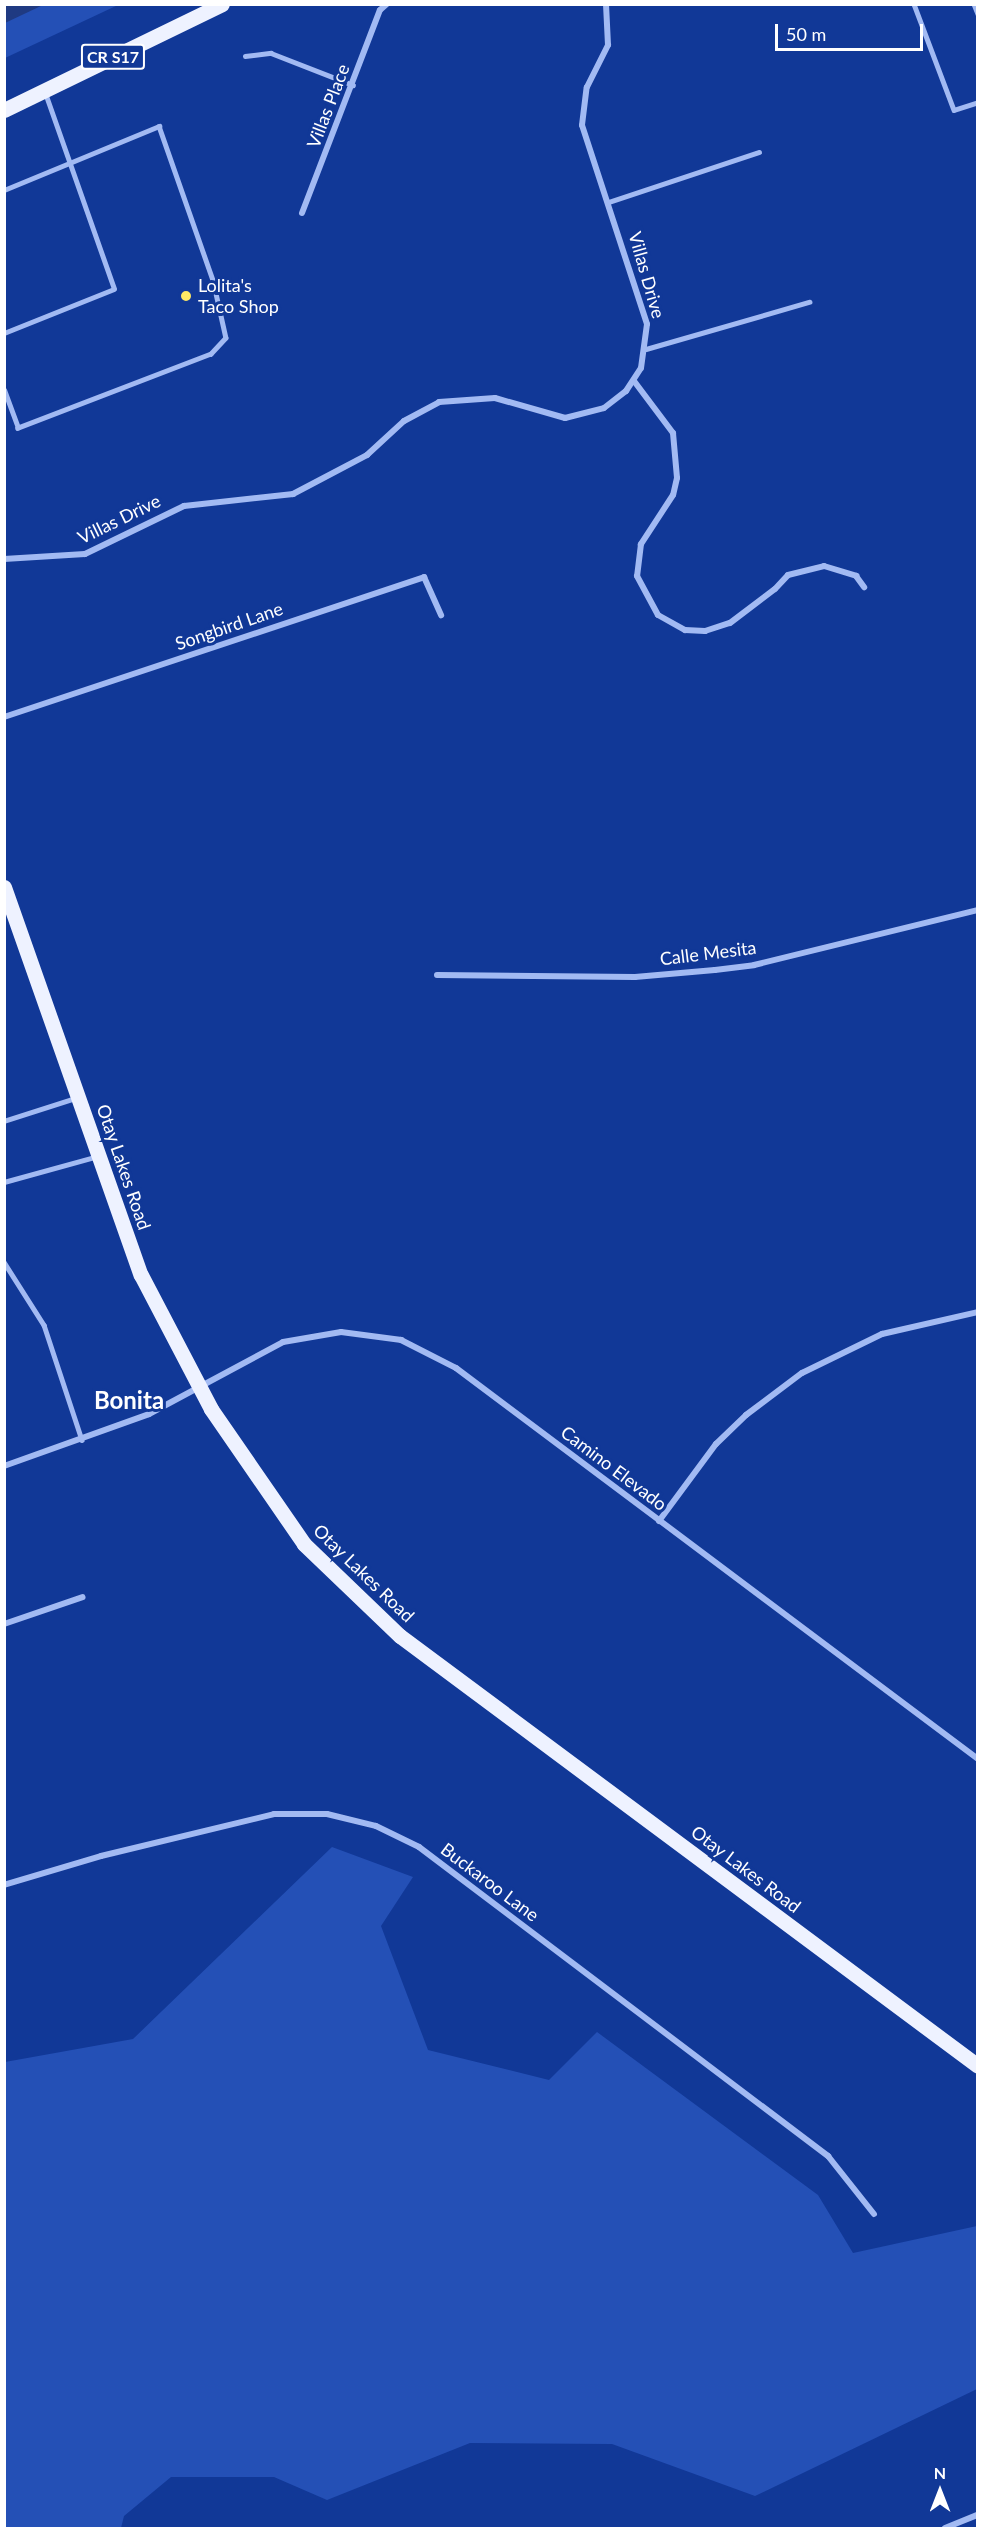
<!DOCTYPE html>
<style>
body{margin:0}
#map{position:relative;width:982px;height:2533px;overflow:hidden;background:#113897;font-family:Lato,sans-serif}
div>[style]{position:absolute}
.green>*{inset:0;background:#2450b6}
.water>*{inset:0;background:#1f3a82}
.lane>*{height:4.5px;margin:-2.25px;padding:0 2.25px;transform-origin:2.25px;border-radius:2.25px;background:#a2baf3}
.street>*{height:6px;margin:-3px;padding:0 3px;transform-origin:3px;border-radius:3px;background:#a2baf3}
.primary>*{height:15px;margin:-7.5px;padding:0 7.5px;transform-origin:7.5px;border-radius:7.5px;background:#eef2ff}
.dots>*{width:16px;height:16px;translate:-50% -50%;box-sizing:border-box;border:3px solid #113897;border-radius:50%}
span{translate:-50% -50%;white-space:nowrap;text-align:center;line-height:1.15;-webkit-text-stroke:6px #113897;paint-order:stroke}
.shield-label span{padding:2px 4px;background:#113897;border:2px solid;border-radius:4px;-webkit-text-stroke-width:0}
.shield-label{font-size:16px;color:#fff;font-weight:700}
.street-label{font-size:18px;color:#fff}
.poi-label{font-size:18px;color:#fff}
.left{translate:0 -50%;text-align:left}
.district-label{font-size:24px;color:#fff;font-weight:700}
.frame{position:absolute;inset:0;border:6px solid #fff;pointer-events:none}
.north{position:absolute;left:910px;top:2461px;width:60px;height:60px;-webkit-text-stroke:4px #113897;paint-order:stroke;rotate:0deg;font-size:16px;font-weight:700;line-height:24px;text-align:center;color:#fff}
.north::after{content:'';display:block;margin:auto;width:21px;height:27px;background:#fff;clip-path:polygon(50% 0,100% 100%,50% 72%,0 100%)}
.scale{position:absolute;left:775px;top:24px;width:148px;height:27px;box-sizing:border-box;border:3px solid #fff;border-top:0;padding-left:8px;font-size:18px;line-height:21px;white-space:nowrap;color:#fff;-webkit-text-stroke:4px #113897;paint-order:stroke}
</style>
<div id="map">
<div class="green">
<i style="clip-path:polygon(5px 4px,118px 5px,5px 58px)"></i>
<i style="clip-path:polygon(332px 1847px,413px 1877px,381px 1926px,428px 2050px,549px 2080px,597px 2032px,818px 2195px,853px 2253px,977px 2226px,977px 2389px,755px 2496px,612px 2444px,470px 2443px,327px 2500px,274px 2477px,171px 2477px,124px 2516px,121px 2528px,5px 2528px,5px 2062px,133px 2039px)"></i>
</div>
<div class="water">
<i style="clip-path:polygon(5px 4px,43px 4px,43px 5px,5px 23px)"></i>
</div>
<div class="lane">
<i style="left:914px;top:4px;width:113px;rotate:69.3deg"></i>
<i style="left:954px;top:110px;width:25px;rotate:-18deg"></i>
<i style="left:974px;top:4px;width:11px;rotate:68deg"></i>
<i style="left:245px;top:56px;width:26px;rotate:-7deg"></i>
<i style="left:271px;top:53px;width:88px;rotate:21.3deg"></i>
<i style="left:4px;top:190px;width:168px;rotate:-22.4deg"></i>
<i style="left:159px;top:126px;width:163px;rotate:70.7deg"></i>
<i style="left:213px;top:280px;width:59px;rotate:77.4deg"></i>
<i style="left:226px;top:338px;width:22px;rotate:133deg"></i>
<i style="left:211px;top:354px;width:207px;rotate:159deg"></i>
<i style="left:18px;top:428px;width:40px;rotate:-110.2deg"></i>
<i style="left:609px;top:202px;width:158px;rotate:-18.4deg"></i>
<i style="left:4px;top:333px;width:118px;rotate:-21.8deg"></i>
<i style="left:114px;top:289px;width:208px;rotate:-109.4deg"></i>
<i style="left:646px;top:349px;width:170px;rotate:-16.1deg"></i>
<i style="left:4px;top:1121px;width:75px;rotate:-17.9deg"></i>
<i style="left:4px;top:1182px;width:94px;rotate:-15.4deg"></i>
<i style="left:4px;top:1262px;width:75px;rotate:57.6deg"></i>
<i style="left:44px;top:1325px;width:121px;rotate:71.7deg"></i>
</div>
<div class="street">
<i style="left:302px;top:213px;width:217px;rotate:-69deg"></i>
<i style="left:380px;top:10px;width:9px;rotate:-41deg"></i>
<i style="left:634px;top:381px;width:65px;rotate:53.1deg"></i>
<i style="left:673px;top:433px;width:45px;rotate:84.9deg"></i>
<i style="left:677px;top:478px;width:17px;rotate:103deg"></i>
<i style="left:673px;top:495px;width:59px;rotate:123.1deg"></i>
<i style="left:641px;top:544px;width:32px;rotate:97deg"></i>
<i style="left:637px;top:576px;width:44px;rotate:61.7deg"></i>
<i style="left:658px;top:615px;width:31px;rotate:29deg"></i>
<i style="left:685px;top:630px;width:20px;rotate:3deg"></i>
<i style="left:705px;top:631px;width:26px;rotate:-18deg"></i>
<i style="left:730px;top:623px;width:56px;rotate:-37.1deg"></i>
<i style="left:775px;top:589px;width:19px;rotate:-47deg"></i>
<i style="left:788px;top:575px;width:37px;rotate:-14deg"></i>
<i style="left:824px;top:566px;width:34px;rotate:17deg"></i>
<i style="left:856px;top:576px;width:14px;rotate:54deg"></i>
<i style="left:4px;top:559px;width:81px;rotate:-3.5deg"></i>
<i style="left:85px;top:554px;width:110px;rotate:-25.9deg"></i>
<i style="left:184px;top:506px;width:110px;rotate:-6.3deg"></i>
<i style="left:293px;top:494px;width:84px;rotate:-27.8deg"></i>
<i style="left:367px;top:455px;width:50px;rotate:-42.6deg"></i>
<i style="left:404px;top:421px;width:40px;rotate:-28deg"></i>
<i style="left:439px;top:402px;width:56px;rotate:-4.1deg"></i>
<i style="left:495px;top:398px;width:73px;rotate:15.9deg"></i>
<i style="left:565px;top:418px;width:40px;rotate:-14.4deg"></i>
<i style="left:604px;top:408px;width:28px;rotate:-38deg"></i>
<i style="left:626px;top:391px;width:27px;rotate:-57deg"></i>
<i style="left:641px;top:368px;width:44px;rotate:-82.2deg"></i>
<i style="left:647px;top:324px;width:209px;rotate:-108.1deg"></i>
<i style="left:582px;top:125px;width:38px;rotate:-83deg"></i>
<i style="left:587px;top:87px;width:47px;rotate:-63.4deg"></i>
<i style="left:608px;top:45px;width:41px;rotate:-92.8deg"></i>
<i style="left:4px;top:717px;width:443px;rotate:-18.4deg"></i>
<i style="left:424px;top:577px;width:42px;rotate:65.9deg"></i>
<i style="left:437px;top:975px;width:198px;rotate:0.6deg"></i>
<i style="left:635px;top:977px;width:80px;rotate:-5deg"></i>
<i style="left:715px;top:970px;width:39px;rotate:-7deg"></i>
<i style="left:754px;top:965px;width:231px;rotate:-13.8deg"></i>
<i style="left:4px;top:1466px;width:154px;rotate:-19.7deg"></i>
<i style="left:149px;top:1414px;width:152px;rotate:-28.2deg"></i>
<i style="left:283px;top:1342px;width:59px;rotate:-9.8deg"></i>
<i style="left:341px;top:1332px;width:61px;rotate:7.6deg"></i>
<i style="left:401px;top:1340px;width:62px;rotate:27deg"></i>
<i style="left:456px;top:1368px;width:652px;rotate:36.83deg"></i>
<i style="left:659px;top:1521px;width:96px;rotate:-53.5deg"></i>
<i style="left:716px;top:1444px;width:42px;rotate:-44deg"></i>
<i style="left:746px;top:1415px;width:70px;rotate:-36.9deg"></i>
<i style="left:802px;top:1373px;width:89px;rotate:-26deg"></i>
<i style="left:882px;top:1334px;width:98px;rotate:-12.9deg"></i>
<i style="left:4px;top:1624px;width:83px;rotate:-18.9deg"></i>
<i style="left:4px;top:1885px;width:101px;rotate:-16.6deg"></i>
<i style="left:101px;top:1856px;width:178px;rotate:-13.6deg"></i>
<i style="left:274px;top:1814px;width:53px"></i>
<i style="left:327px;top:1814px;width:50px;rotate:13.8deg"></i>
<i style="left:376px;top:1826px;width:48px;rotate:26deg"></i>
<i style="left:419px;top:1847px;width:513px;rotate:37.07deg"></i>
<i style="left:828px;top:2156px;width:74px;rotate:51.6deg"></i>
<i style="left:945px;top:2528px;width:35px;rotate:-22deg"></i>
</div>
<div class="primary">
<i style="left:4px;top:110px;width:242px;rotate:-25.9deg"></i>
<i style="left:4px;top:887px;width:411px;rotate:70.6deg"></i>
<i style="left:141px;top:1275px;width:151px;rotate:62.4deg"></i>
<i style="left:211px;top:1409px;width:164px;rotate:55.4deg"></i>
<i style="left:304px;top:1544px;width:133px;rotate:43.8deg"></i>
<i style="left:400px;top:1636px;width:720px;rotate:36.65deg"></i>
</div>
<div class="dots">
<i style="left:186px;top:296px;background:#ffe964"></i>
</div>
<div class="shield-label">
<span style="left:113px;top:57px">CR S17</span>
</div>
<div class="street-label">
<span style="left:328px;top:106px;rotate:-69deg">Villas Place</span>
<span style="left:647px;top:275px;rotate:74deg">Villas Drive</span>
<span style="left:119px;top:519px;rotate:-26deg">Villas Drive</span>
<span style="left:229px;top:626px;rotate:-19deg">Songbird Lane</span>
<span style="left:708px;top:953px;rotate:-7deg">Calle Mesita</span>
<span style="left:124px;top:1167px;rotate:71deg">Otay Lakes Road</span>
<span style="left:614px;top:1468px;rotate:37deg">Camino Elevado</span>
<span style="left:364px;top:1573px;rotate:44deg">Otay Lakes Road</span>
<span style="left:746px;top:1869px;rotate:37deg">Otay Lakes Road</span>
<span style="left:490px;top:1882px;rotate:37deg">Buckaroo Lane</span>
</div>
<div class="poi-label">
<span class="left" style="left:198px;top:296px">Lolita's<br>Taco Shop</span>
</div>
<div class="district-label">
<span style="left:129px;top:1400px">Bonita</span>
</div>
<div class="frame"></div>
<div class="north">N</div>
<div class="scale">50 m</div>
</div>
